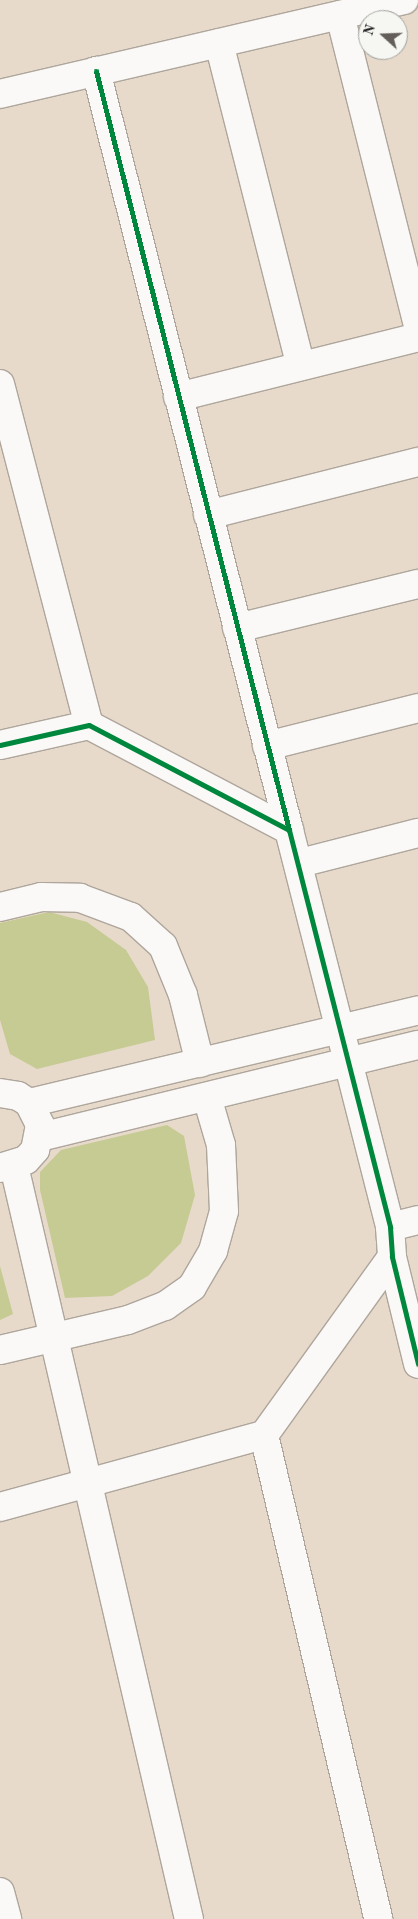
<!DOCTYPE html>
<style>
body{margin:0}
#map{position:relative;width:418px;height:1919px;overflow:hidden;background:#e7dacb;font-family:"Old Standard TT",serif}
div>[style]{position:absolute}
.green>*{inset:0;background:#c5cb92}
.roads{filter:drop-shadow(1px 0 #aea69c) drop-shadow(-1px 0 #aea69c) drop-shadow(0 1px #aea69c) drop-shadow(0 -1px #aea69c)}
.minor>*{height:28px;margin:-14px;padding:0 14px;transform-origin:14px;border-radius:14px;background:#fbf9f7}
.cycleway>*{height:5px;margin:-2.5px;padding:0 2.5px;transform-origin:2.5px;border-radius:2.5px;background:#00873e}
span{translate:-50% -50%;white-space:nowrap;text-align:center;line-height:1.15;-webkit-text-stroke:4px #f6f6f2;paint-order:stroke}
.north{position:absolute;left:358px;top:10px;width:50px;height:50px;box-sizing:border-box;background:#f6f6f2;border:1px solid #9f9f9c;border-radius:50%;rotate:290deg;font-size:14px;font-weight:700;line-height:20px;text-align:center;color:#1c1c1c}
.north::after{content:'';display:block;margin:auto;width:18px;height:22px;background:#635e59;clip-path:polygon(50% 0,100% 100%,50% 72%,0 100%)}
</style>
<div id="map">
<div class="green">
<i style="clip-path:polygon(49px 912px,87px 922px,126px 950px,148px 987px,155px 1040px,37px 1069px,10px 1054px,0 1020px,0 923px)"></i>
<i style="clip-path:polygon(167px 1125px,184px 1136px,195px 1195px,181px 1243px,148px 1276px,112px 1296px,65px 1298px,40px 1190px,40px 1172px,61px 1150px)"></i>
<i style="clip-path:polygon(0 1266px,13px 1314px,0 1320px)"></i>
</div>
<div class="roads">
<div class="minor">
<i style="left:340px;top:15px;width:320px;rotate:75.9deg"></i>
<i style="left:219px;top:43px;width:333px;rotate:75.8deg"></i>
<i style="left:96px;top:71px;width:783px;rotate:75.73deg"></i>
<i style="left:0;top:94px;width:415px;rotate:-13.1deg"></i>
<i style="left:0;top:384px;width:352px;rotate:75.4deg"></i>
<i style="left:178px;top:397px;width:247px;rotate:-14deg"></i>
<i style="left:208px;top:515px;width:217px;rotate:-14.2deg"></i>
<i style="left:237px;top:628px;width:186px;rotate:-13.7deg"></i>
<i style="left:0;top:745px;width:91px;rotate:-12.7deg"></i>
<i style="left:89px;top:725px;width:226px;rotate:27.7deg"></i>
<i style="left:289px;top:830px;width:410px;rotate:75.7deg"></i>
<i style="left:390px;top:1227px;width:30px;rotate:86deg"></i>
<i style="left:392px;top:1257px;width:110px;rotate:76.3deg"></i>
<i style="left:267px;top:746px;width:156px;rotate:-14.1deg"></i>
<i style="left:300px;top:863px;width:122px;rotate:-14.3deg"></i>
<i style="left:0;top:907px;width:42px;rotate:-13.7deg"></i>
<i style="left:41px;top:897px;width:39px;rotate:1deg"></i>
<i style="left:80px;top:898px;width:54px;rotate:20.4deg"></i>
<i style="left:131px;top:917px;width:43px;rotate:42.2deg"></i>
<i style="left:163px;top:946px;width:53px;rotate:67.8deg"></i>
<i style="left:183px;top:995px;width:70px;rotate:76deg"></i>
<i style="left:0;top:1093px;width:18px;rotate:9deg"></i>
<i style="left:18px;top:1096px;width:13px;rotate:32deg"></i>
<i style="left:29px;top:1103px;width:25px;rotate:63deg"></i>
<i style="left:40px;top:1125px;width:25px;rotate:101deg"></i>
<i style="left:35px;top:1150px;width:13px;rotate:132deg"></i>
<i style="left:26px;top:1160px;width:27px;rotate:163deg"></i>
<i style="left:29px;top:1103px;width:400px;rotate:-13.4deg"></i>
<i style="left:40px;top:1137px;width:389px;rotate:-13.7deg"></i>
<i style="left:14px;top:1166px;width:773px;rotate:76.92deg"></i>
<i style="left:390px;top:1227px;width:29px;rotate:-14deg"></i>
<i style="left:0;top:1350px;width:131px;rotate:-13.2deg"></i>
<i style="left:128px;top:1320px;width:40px;rotate:-21deg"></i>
<i style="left:165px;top:1306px;width:33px;rotate:-35deg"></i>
<i style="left:192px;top:1287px;width:42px;rotate:-59.7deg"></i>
<i style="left:213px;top:1251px;width:41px;rotate:-74.6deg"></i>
<i style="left:224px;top:1211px;width:66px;rotate:-92.6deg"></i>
<i style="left:221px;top:1145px;width:50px;rotate:-106.3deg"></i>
<i style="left:264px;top:1435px;width:219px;rotate:-54.3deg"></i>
<i style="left:0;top:1507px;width:274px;rotate:-15.3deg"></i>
<i style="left:264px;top:1435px;width:497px;rotate:76.7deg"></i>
<i style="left:0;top:1892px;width:28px;rotate:75deg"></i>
</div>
</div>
<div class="cycleway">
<i style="left:96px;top:71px;width:783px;rotate:75.73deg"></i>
<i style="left:0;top:745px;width:91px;rotate:-12.7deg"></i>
<i style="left:89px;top:725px;width:226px;rotate:27.7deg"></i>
<i style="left:289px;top:830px;width:410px;rotate:75.7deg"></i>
<i style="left:390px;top:1227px;width:30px;rotate:86deg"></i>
<i style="left:392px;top:1257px;width:110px;rotate:76.3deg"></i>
</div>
<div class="north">N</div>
</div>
